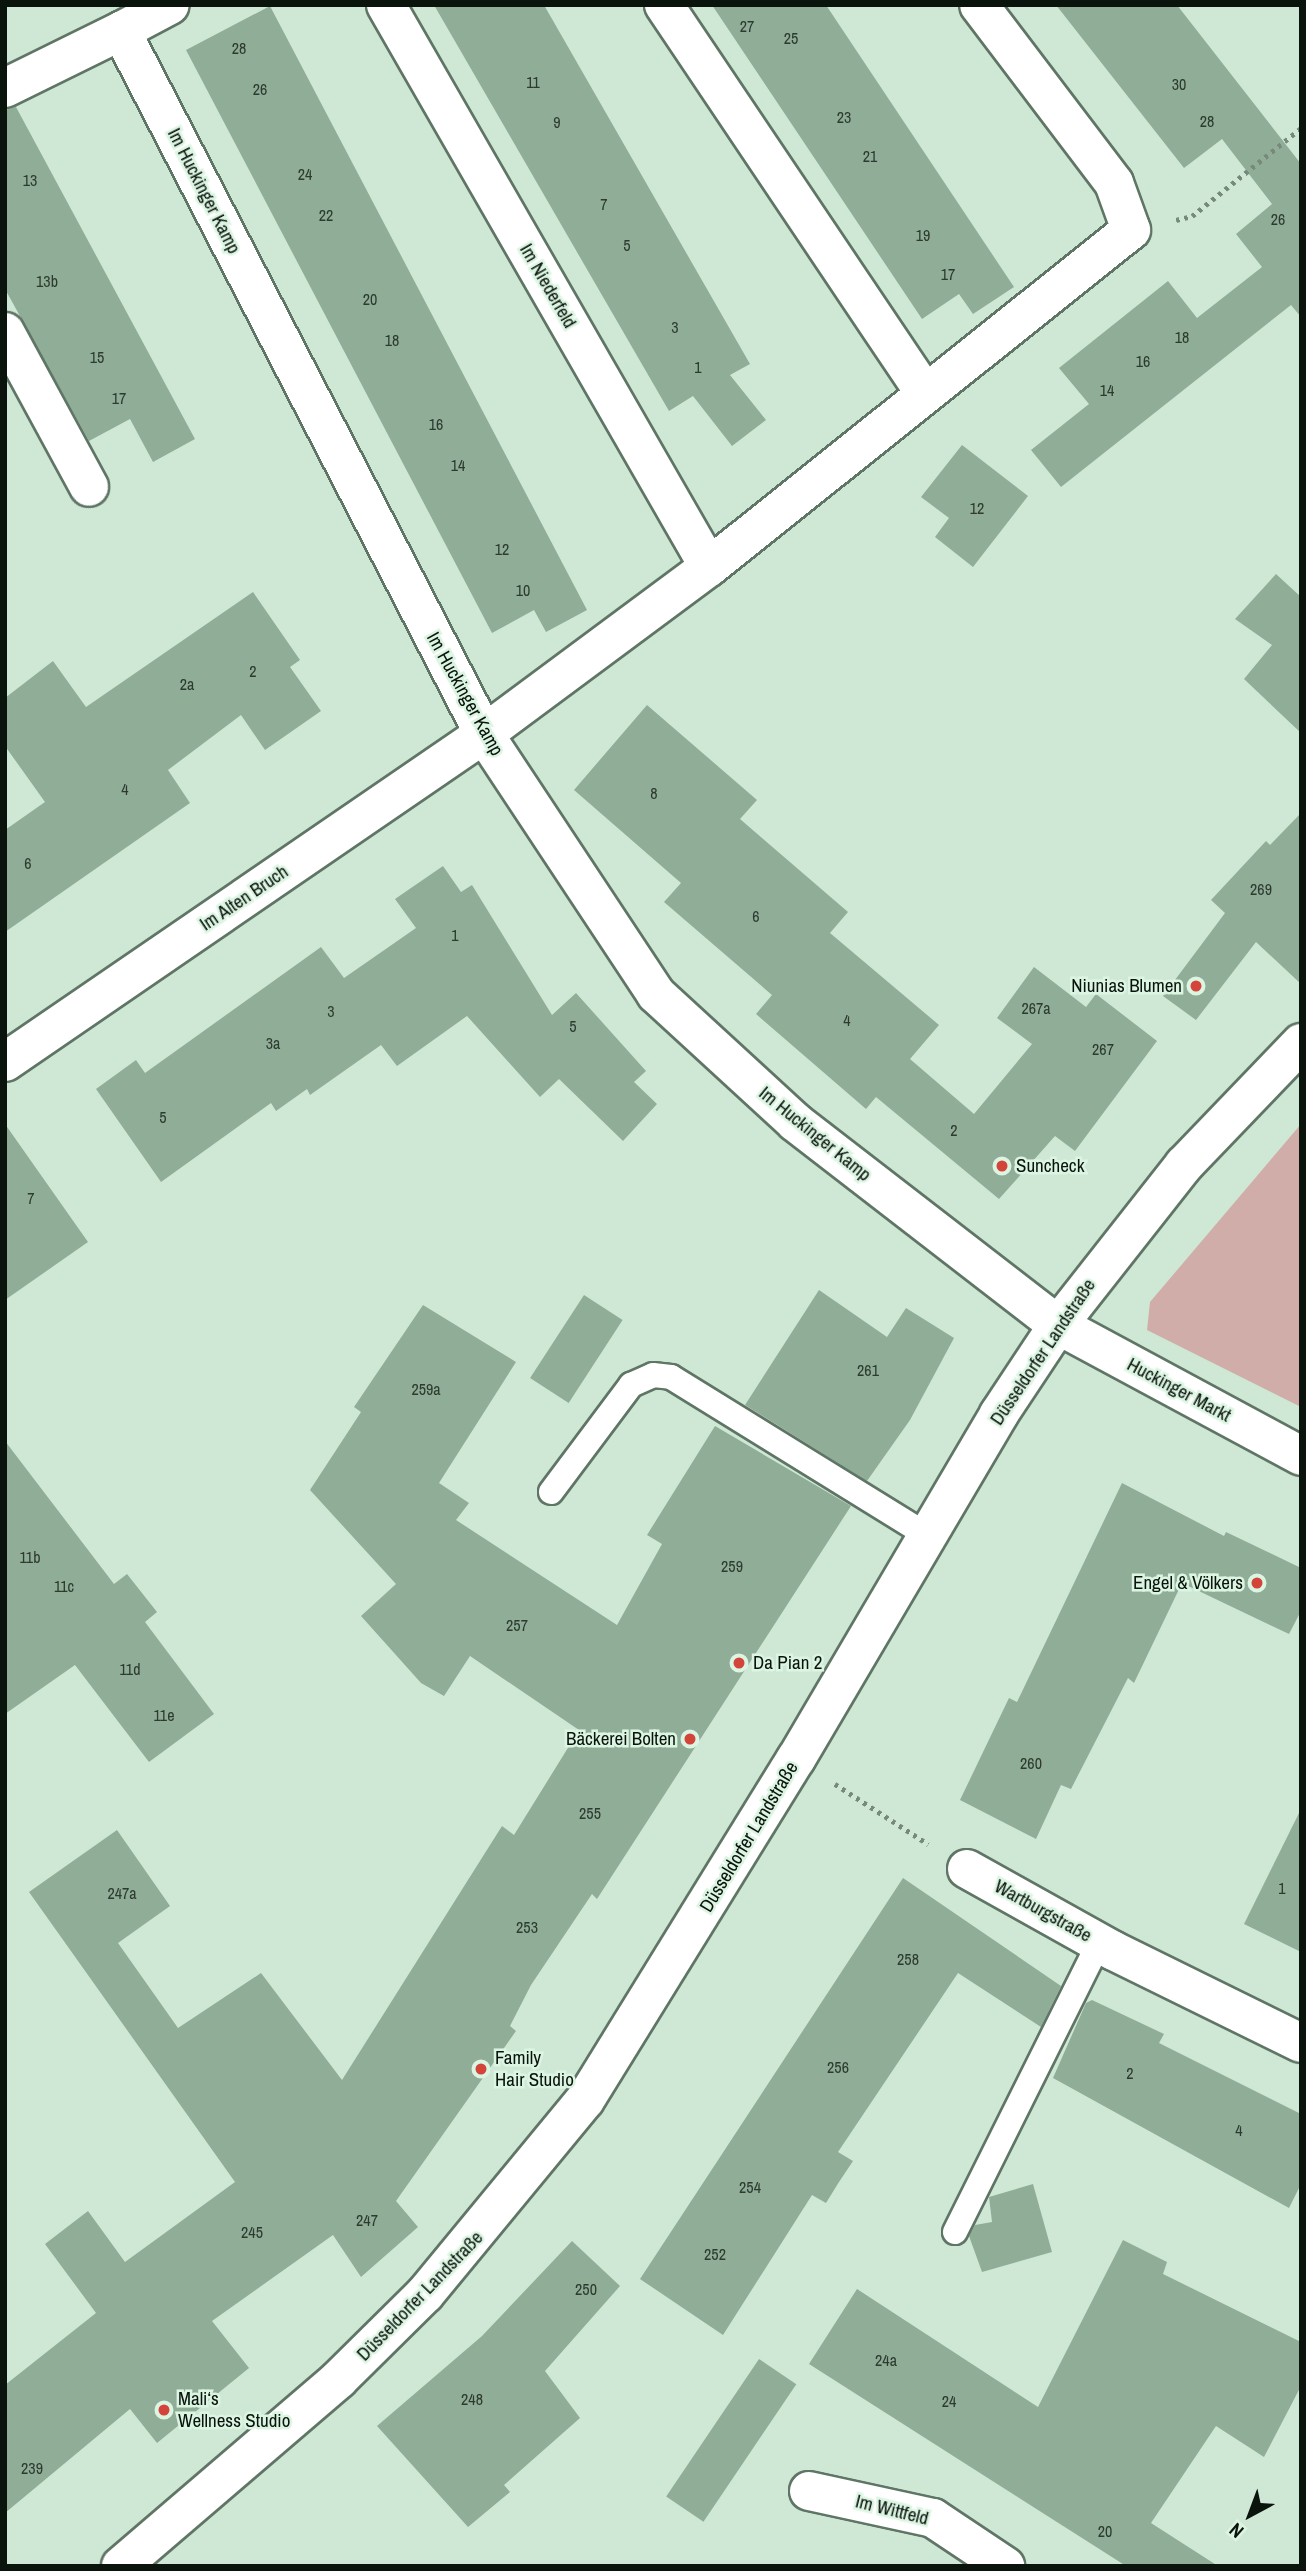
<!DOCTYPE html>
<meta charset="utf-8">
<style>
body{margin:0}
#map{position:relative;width:1306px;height:2571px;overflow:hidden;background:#cfe8d5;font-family:"Archivo Narrow",sans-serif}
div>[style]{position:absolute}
.green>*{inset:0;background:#d0ada8}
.building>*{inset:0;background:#90ad98;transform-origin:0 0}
.path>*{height:4.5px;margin-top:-2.25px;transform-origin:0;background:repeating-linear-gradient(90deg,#77897b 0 3.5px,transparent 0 8.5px)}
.roads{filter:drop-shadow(2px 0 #5f7565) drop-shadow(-2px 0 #5f7565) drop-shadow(0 2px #5f7565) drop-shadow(0 -2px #5f7565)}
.lane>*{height:24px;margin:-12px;padding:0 12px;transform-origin:12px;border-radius:12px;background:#fff}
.street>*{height:38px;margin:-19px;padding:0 19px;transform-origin:19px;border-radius:19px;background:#fff}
.secondary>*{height:38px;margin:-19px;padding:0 19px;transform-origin:19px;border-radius:19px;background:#fff}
.dots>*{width:19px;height:19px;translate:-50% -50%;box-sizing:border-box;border:4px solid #dcf5e2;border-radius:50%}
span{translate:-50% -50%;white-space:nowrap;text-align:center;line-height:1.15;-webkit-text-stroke:5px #dcf5e2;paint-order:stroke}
.number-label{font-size:16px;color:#2c3a2f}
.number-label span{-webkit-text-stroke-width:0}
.street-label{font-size:19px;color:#0a130c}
.poi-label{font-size:19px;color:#0a130c}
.right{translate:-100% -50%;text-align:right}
.left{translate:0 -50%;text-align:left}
.frame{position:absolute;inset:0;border:7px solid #0a130c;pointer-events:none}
.north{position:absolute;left:1215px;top:2480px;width:70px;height:70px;-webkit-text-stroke:5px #dcf5e2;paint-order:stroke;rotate:221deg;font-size:19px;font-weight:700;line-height:28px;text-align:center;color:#0a130c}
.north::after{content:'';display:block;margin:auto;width:24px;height:32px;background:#0a130c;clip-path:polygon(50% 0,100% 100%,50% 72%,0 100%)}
</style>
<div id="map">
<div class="green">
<i style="clip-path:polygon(1301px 1124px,1301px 1407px,1147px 1330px,1150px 1302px)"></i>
</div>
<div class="building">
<i style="clip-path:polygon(434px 5px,544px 5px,750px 364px,730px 375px,766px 420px,732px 446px,693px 396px,669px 411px)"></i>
<i style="clip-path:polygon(712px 5px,826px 5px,1014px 287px,973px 314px,959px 294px,922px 319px)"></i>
<i style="clip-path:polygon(1056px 5px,1177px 5px,1301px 164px,1301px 317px,1291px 305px,1061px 487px,1031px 450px,1089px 404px,1059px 368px,1168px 281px,1197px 318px,1262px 267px,1236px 234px,1272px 204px,1222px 139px,1184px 168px)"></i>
<i style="clip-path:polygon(270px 6px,587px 610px,546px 632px,534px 610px,492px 633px,186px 50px)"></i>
<i style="clip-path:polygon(16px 107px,195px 439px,153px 462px,130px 419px,89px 441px,5px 289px,5px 110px)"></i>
<i style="clip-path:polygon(962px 445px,1028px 496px,973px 567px,935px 537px,949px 518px,921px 497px)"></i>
<i style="clip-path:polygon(1276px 574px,1301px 597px,1301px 733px,1244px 679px,1272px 645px,1235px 619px)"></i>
<i style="clip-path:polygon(253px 592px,300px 660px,290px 667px,321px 711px,265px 750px,241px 715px,168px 770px,190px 803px,5px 932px,5px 830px,45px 802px,5px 746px,5px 698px,53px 661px,86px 707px)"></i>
<i style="clip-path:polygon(647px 705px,757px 800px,740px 819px,848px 912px,830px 933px,939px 1025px,910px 1059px,974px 1114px,1032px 1044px,997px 1018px,1034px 967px,1086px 1007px,1096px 994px,1157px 1041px,1075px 1151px,1055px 1136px,999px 1199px,876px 1097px,866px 1109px,756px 1014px,772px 995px,664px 902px,681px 883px,574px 790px)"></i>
<i style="clip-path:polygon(1301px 813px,1301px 984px,1256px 942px,1196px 1020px,1163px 996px,1225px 913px,1211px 900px,1266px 841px,1270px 845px)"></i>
<i style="clip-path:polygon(443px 866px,461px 892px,472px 885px,552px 1015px,576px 993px,646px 1071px,634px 1082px,657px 1104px,623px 1141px,559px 1079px,540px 1097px,467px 1016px,397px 1066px,381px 1045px,310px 1095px,307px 1089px,276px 1111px,271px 1103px,161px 1182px,96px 1089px,136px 1060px,145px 1073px,321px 947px,344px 978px,416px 928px,395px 899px)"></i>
<i style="clip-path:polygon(5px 1124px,88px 1242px,5px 1300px)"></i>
<i style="clip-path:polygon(819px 1290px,887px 1337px,906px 1308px,954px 1338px,910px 1420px,867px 1481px,745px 1405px)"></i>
<i style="left:584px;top:1295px;width:46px;height:99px;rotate:33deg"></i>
<i style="clip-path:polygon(423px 1305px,516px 1362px,439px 1483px,469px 1503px,456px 1520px,617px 1625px,662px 1544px,647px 1535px,715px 1426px,851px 1506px,597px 1899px,592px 1894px,531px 1985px,510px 2026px,516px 2031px,396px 2201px,418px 2227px,361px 2277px,333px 2235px,212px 2321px,249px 2368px,157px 2443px,130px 2409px,5px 2513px,5px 2385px,96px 2313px,45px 2244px,88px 2211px,125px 2262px,235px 2182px,29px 1892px,117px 1830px,170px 1906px,118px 1943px,178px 2028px,261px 1973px,342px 2080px,502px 1826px,514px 1835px,579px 1730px,470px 1656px,444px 1696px,421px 1683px,361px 1616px,396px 1584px,310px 1490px,361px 1412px,354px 1407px)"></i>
<i style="clip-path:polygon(5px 1441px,114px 1584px,127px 1574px,157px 1612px,145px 1622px,214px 1714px,149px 1762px,75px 1665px,5px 1714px)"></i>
<i style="clip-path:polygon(1122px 1483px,1224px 1536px,1226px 1532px,1301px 1568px,1301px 1611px,1289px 1634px,1182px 1583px,1134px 1683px,1128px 1678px,1071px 1789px,1061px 1785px,1036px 1839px,960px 1800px,1009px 1698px,1017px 1702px)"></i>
<i style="clip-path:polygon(1301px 1809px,1301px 1952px,1244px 1924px)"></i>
<i style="clip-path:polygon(903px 1878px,1061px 1986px,1041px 2027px,958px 1973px,838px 2152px,853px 2161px,839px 2182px,826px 2203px,812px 2195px,723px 2335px,640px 2279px)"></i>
<i style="clip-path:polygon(1092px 2000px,1164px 2034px,1159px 2043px,1301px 2114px,1301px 2184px,1289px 2208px,1053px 2078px,1086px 2003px)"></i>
<i style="clip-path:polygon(1033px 2184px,1052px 2252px,982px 2272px,969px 2236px,975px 2225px,992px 2222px,989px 2197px)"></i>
<i style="clip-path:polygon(1123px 2240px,1167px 2262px,1163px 2274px,1301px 2342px,1301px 2386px,1264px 2457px,1216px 2426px,1151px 2523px,1218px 2566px,1126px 2566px,809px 2364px,857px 2289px,1038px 2407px)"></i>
<i style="clip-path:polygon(572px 2241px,620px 2286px,545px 2371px,580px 2418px,504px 2485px,510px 2492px,468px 2527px,377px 2426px,482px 2336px)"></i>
<i style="left:759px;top:2359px;width:45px;height:166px;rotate:34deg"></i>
</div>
<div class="path">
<i style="left:1176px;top:220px;width:16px;rotate:-14deg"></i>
<i style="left:1192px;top:216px;width:140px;rotate:-38.9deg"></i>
<i style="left:835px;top:1784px;width:111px;rotate:32.8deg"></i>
</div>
<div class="roads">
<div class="lane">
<i style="left:551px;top:1492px;width:134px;rotate:-53.2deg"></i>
<i style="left:631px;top:1385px;width:24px;rotate:-24deg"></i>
<i style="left:653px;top:1375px;width:18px;rotate:6deg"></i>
<i style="left:671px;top:1377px;width:301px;rotate:31.7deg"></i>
<i style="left:955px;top:2232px;width:323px;rotate:-63.5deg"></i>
</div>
<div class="street">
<i style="left:386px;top:5px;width:648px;rotate:60.11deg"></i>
<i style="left:664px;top:5px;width:468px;rotate:56.1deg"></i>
<i style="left:121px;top:31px;width:55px;rotate:-28deg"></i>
<i style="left:5px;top:88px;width:129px;rotate:-26.2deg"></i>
<i style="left:121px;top:31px;width:791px;rotate:62.69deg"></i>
<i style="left:484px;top:734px;width:312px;rotate:56.5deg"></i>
<i style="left:656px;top:994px;width:189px;rotate:42.6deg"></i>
<i style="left:795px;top:1122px;width:332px;rotate:37.7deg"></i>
<i style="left:1058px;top:1325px;width:276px;rotate:28.3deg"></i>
<i style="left:5px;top:332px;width:176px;rotate:61.5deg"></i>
<i style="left:5px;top:1062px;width:581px;rotate:-34.4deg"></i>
<i style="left:484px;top:734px;width:280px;rotate:-36.6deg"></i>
<i style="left:709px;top:567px;width:540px;rotate:-38.61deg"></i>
<i style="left:1131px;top:230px;width:50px;rotate:-109.9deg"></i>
<i style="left:1114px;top:183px;width:223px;rotate:-127.2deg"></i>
<i style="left:967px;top:1869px;width:168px;rotate:29.2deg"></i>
<i style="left:1114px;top:1951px;width:208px;rotate:26.2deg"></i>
<i style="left:809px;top:2491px;width:127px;rotate:12.3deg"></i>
<i style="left:933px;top:2518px;width:87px;rotate:33.7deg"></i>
</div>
<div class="secondary">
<i style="left:121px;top:2566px;width:287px;rotate:-40.6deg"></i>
<i style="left:339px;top:2379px;width:121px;rotate:-44.7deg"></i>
<i style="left:425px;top:2294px;width:251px;rotate:-50.5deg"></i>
<i style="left:585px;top:2100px;width:401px;rotate:-58.3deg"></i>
<i style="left:796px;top:1759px;width:400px;rotate:-59.5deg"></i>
<i style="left:999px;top:1414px;width:107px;rotate:-56.5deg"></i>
<i style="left:1058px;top:1325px;width:204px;rotate:-51.8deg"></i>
<i style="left:1184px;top:1165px;width:169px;rotate:-46.2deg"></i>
</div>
</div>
<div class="dots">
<i style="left:1196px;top:986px;background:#d3453b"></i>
<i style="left:1002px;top:1166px;background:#d3453b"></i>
<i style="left:1257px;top:1583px;background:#d3453b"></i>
<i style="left:739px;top:1663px;background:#d3453b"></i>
<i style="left:690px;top:1739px;background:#d3453b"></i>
<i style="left:481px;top:2069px;background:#d3453b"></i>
<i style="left:164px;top:2410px;background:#d3453b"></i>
</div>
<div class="number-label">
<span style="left:747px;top:26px">27</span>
<span style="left:791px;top:38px">25</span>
<span style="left:239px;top:48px">28</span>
<span style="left:533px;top:82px">11</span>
<span style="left:1179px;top:84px">30</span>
<span style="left:260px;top:89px">26</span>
<span style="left:844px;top:117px">23</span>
<span style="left:1207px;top:121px">28</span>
<span style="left:557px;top:122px">9</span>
<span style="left:870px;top:156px">21</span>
<span style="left:305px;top:174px">24</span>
<span style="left:30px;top:180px">13</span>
<span style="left:604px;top:204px">7</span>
<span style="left:326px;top:215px">22</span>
<span style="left:1278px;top:219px">26</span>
<span style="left:923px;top:235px">19</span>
<span style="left:627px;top:245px">5</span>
<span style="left:948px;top:274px">17</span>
<span style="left:47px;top:281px">13b</span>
<span style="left:370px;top:299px">20</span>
<span style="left:675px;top:327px">3</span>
<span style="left:1182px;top:337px">18</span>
<span style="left:392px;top:340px">18</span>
<span style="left:97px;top:357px">15</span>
<span style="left:1143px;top:361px">16</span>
<span style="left:698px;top:367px">1</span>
<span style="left:1107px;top:390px">14</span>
<span style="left:119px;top:398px">17</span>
<span style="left:436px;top:424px">16</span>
<span style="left:458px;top:465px">14</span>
<span style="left:977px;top:508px">12</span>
<span style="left:502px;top:549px">12</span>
<span style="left:523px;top:590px">10</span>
<span style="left:253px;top:671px">2</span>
<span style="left:187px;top:684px">2a</span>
<span style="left:125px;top:789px">4</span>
<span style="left:654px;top:793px">8</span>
<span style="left:28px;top:863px">6</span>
<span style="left:1261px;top:889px">269</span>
<span style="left:756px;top:916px">6</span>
<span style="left:455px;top:935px">1</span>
<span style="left:1036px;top:1008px">267a</span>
<span style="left:331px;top:1011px">3</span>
<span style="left:847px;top:1020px">4</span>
<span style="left:573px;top:1026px">5</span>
<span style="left:273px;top:1043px">3a</span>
<span style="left:1103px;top:1049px">267</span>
<span style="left:163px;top:1117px">5</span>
<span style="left:954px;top:1130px">2</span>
<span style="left:31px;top:1198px">7</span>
<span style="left:868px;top:1370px">261</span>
<span style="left:426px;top:1389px">259a</span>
<span style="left:30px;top:1557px">11b</span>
<span style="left:732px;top:1566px">259</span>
<span style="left:64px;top:1586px">11c</span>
<span style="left:517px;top:1625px">257</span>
<span style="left:130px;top:1669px">11d</span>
<span style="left:164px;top:1715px">11e</span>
<span style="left:1031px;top:1763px">260</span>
<span style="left:590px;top:1813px">255</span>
<span style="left:1282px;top:1888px">1</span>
<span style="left:122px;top:1893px">247a</span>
<span style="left:527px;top:1927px">253</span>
<span style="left:908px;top:1959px">258</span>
<span style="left:838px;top:2067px">256</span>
<span style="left:1130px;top:2073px">2</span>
<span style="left:1239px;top:2130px">4</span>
<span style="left:750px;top:2187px">254</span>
<span style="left:367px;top:2220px">247</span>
<span style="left:252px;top:2232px">245</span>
<span style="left:715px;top:2254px">252</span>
<span style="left:586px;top:2289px">250</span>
<span style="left:886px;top:2360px">24a</span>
<span style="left:472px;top:2399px">248</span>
<span style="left:949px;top:2401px">24</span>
<span style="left:32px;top:2468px">239</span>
<span style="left:1105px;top:2531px">20</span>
</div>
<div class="street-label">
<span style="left:204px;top:191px;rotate:63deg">Im Huckinger Kamp</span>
<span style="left:548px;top:286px;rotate:60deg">Im Niederfeld</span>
<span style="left:465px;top:694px;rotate:61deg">Im Huckinger Kamp</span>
<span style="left:244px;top:898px;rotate:-34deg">Im Alten Bruch</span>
<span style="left:815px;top:1134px;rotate:39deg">Im Huckinger Kamp</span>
<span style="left:1043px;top:1352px;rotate:-56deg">Düsseldorfer Landstraße</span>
<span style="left:1179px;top:1390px;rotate:28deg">Huckinger Markt</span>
<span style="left:749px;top:1837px;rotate:-59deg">Düsseldorfer Landstraße</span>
<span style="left:1043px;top:1911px;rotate:29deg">Wartburgstraße</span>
<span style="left:420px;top:2296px;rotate:-46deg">Düsseldorfer Landstraße</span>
<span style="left:892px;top:2510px;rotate:14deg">Im Wittfeld</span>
</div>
<div class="poi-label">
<span class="right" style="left:1182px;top:986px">Niunias Blumen</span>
<span class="left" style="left:1016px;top:1166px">Suncheck</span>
<span class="right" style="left:1243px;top:1583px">Engel &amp; Völkers</span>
<span class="left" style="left:753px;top:1663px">Da Pian 2</span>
<span class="right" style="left:676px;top:1739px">Bäckerei Bolten</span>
<span class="left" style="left:495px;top:2069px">Family<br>Hair Studio</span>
<span class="left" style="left:178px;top:2410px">Mali‘s<br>Wellness Studio</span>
</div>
<div class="frame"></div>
<div class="north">N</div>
</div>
